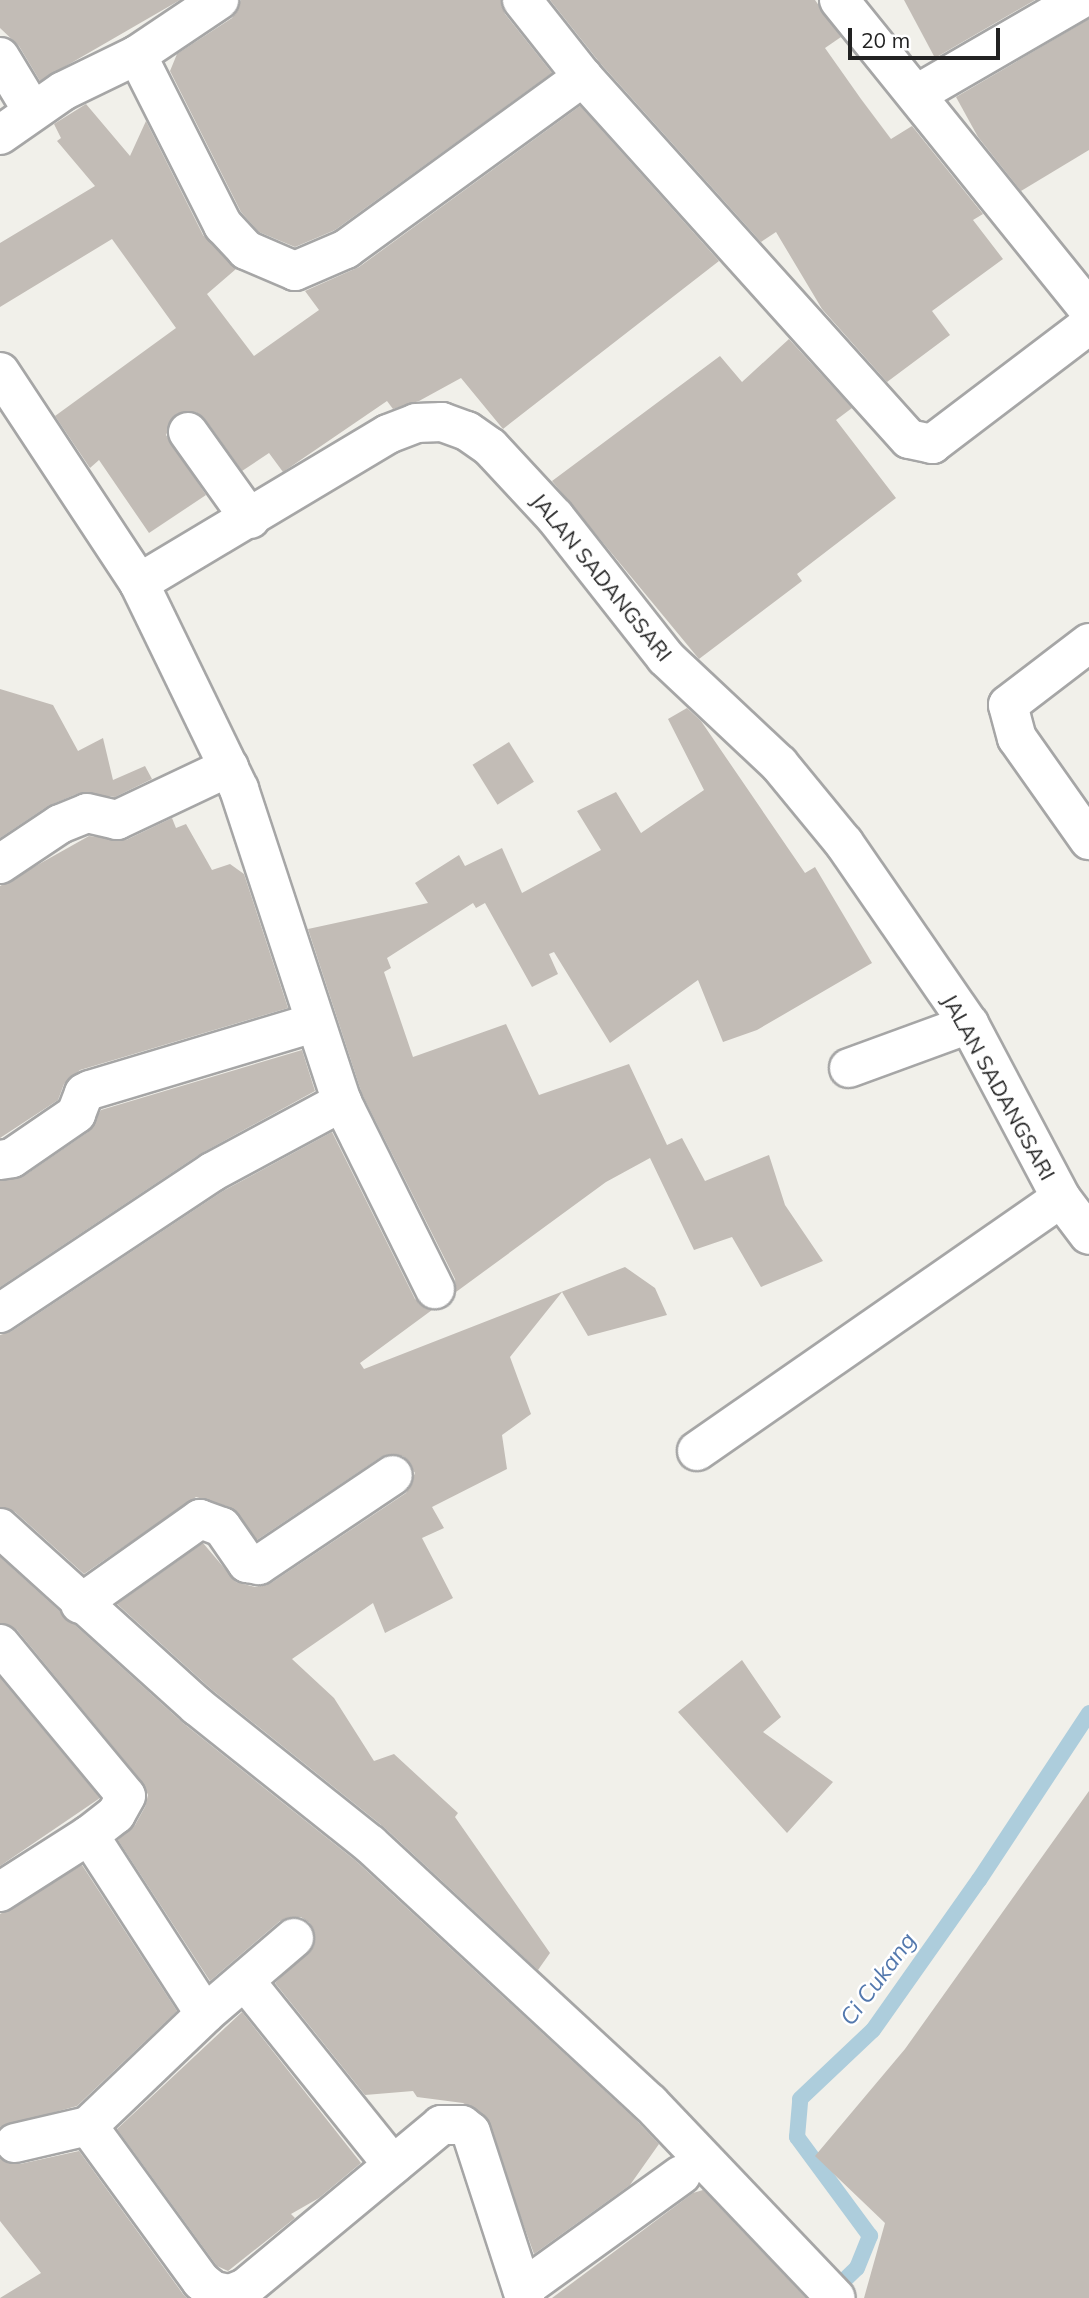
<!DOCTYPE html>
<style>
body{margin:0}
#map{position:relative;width:1089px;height:2298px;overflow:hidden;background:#f1f0ea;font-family:Mulish,sans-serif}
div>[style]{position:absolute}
.stream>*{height:16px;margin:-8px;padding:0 8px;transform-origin:8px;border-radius:8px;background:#adcddc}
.building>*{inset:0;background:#c2bcb6;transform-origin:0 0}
.roads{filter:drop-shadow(2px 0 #a6a6a6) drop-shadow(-2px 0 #a6a6a6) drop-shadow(0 2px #a6a6a6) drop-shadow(0 -2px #a6a6a6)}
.minor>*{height:38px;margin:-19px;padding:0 19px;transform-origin:19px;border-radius:19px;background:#fff}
span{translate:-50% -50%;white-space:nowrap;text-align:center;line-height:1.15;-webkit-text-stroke:5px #fff;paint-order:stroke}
.street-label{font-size:21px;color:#222}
.water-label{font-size:23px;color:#5378ad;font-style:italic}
.scale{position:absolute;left:848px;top:28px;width:152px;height:32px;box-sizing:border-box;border:4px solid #222;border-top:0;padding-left:9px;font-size:21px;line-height:24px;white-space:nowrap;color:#222;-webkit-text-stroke:5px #fff;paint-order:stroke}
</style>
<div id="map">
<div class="stream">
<i style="left:830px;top:2294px;width:37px;rotate:-44deg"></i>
<i style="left:857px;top:2268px;width:35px;rotate:-68deg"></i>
<i style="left:870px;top:2236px;width:123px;rotate:-126.4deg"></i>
<i style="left:797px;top:2137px;width:38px;rotate:-85deg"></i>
<i style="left:800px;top:2099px;width:100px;rotate:-43.4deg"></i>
<i style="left:873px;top:2030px;width:184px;rotate:-54.8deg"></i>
<i style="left:979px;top:1880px;width:200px;rotate:-56.6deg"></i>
</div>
<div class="building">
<i style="clip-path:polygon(0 0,180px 0,40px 81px,19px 46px,0 28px)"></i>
<i style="clip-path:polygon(241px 0,501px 0,505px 14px,552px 73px,335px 230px,295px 247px,259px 232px,241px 212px,170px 71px,177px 54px,232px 18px)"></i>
<i style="clip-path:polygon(550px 0,815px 0,841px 37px,825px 48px,861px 99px,891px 139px,912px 126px,983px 214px,973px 220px,1003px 259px,932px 311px,950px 335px,887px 382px,822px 309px,776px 232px,761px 242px,600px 63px)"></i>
<i style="clip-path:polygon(904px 0,1035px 0,935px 58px)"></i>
<i style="clip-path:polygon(1089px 19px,1089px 150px,1021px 191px,978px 137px,956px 97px)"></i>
<i style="clip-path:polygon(86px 104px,130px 156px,146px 121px,203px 235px,236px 269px,207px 294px,254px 356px,319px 310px,305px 291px,359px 267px,580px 106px,719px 261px,503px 429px,461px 378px,419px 401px,393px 409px,387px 401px,283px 472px,269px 453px,242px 471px,205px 419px,196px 412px,176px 414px,166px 435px,206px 495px,149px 533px,99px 460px,90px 468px,55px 416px,176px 328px,112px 239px,0 307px,0 243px,95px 186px,57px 141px,61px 138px,54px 124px)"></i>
<i style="clip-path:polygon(789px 339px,852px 408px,836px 420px,896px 498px,797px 574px,802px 581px,699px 659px,552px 481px,720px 356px,742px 382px)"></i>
<i style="clip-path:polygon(0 689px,53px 705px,78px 751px,103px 738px,113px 780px,145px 766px,152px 779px,115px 797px,79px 793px,48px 806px,0 838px)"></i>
<i style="clip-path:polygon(687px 708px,701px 721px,805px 873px,815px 867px,872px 963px,757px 1030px,723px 1042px,698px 980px,610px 1043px,554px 952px,549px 954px,558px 974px,532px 987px,485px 903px,476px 908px,473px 903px,387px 958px,391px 968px,384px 972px,413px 1057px,506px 1024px,539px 1095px,629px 1064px,667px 1145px,682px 1138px,705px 1181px,769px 1155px,785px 1205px,823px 1261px,761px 1287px,732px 1237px,694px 1250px,650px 1158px,606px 1182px,456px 1292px,455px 1279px,362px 1094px,308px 929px,428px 903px,415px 883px,459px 855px,465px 866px,502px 848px,522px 893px,601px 850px,577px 811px,616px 792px,641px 833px,704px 790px,668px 719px)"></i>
<i style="left:509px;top:742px;width:47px;height:43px;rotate:58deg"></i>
<i style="clip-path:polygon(172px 818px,176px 828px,186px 824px,212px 870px,230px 864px,244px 874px,288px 1008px,80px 1070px,64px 1084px,58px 1100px,0 1138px,0 886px,89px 836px,126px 840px)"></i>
<i style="clip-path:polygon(302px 1050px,315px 1091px,200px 1154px,0 1287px,0 1181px,24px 1176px,88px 1132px,101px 1110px)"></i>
<i style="clip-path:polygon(332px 1132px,415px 1299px,432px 1310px,360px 1363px,364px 1369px,625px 1267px,655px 1288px,667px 1315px,588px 1336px,562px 1292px,510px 1357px,531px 1414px,502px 1435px,507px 1469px,432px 1507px,444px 1528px,422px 1538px,453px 1598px,385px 1633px,373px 1603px,292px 1659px,334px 1698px,374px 1761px,394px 1754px,458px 1813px,455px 1817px,550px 1953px,538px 1970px,385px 1828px,211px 1689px,117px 1604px,203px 1543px,236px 1582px,255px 1587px,271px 1583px,406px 1493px,415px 1473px,403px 1456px,381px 1457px,257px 1540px,230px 1507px,196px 1497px,84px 1574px,15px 1512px,0 1507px,0 1335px,12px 1331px,223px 1191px)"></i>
<i style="clip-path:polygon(0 1557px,183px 1723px,356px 1861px,635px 2119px,659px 2144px,630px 2185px,534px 2254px,484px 2115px,463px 2103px,417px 2097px,413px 2091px,365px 2095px,275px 1983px,314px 1946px,310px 1923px,301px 1917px,280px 1921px,210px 1981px,118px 1840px,135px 1825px,145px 1807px,148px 1795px,143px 1783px,17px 1630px,0 1623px)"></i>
<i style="clip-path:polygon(742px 1660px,781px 1717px,763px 1732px,833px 1782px,787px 1833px,678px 1712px)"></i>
<i style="clip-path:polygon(0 1678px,100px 1798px,0 1866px)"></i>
<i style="clip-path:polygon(1089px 1791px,1089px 2298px,864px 2298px,885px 2223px,815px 2156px,905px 2049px)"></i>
<i style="clip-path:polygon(82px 1865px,177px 2011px,77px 2106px,0 2127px,0 1914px)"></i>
<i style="clip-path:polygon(242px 2012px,361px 2163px,319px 2198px,291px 2214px,295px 2218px,228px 2271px,217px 2266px,117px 2129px)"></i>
<i style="clip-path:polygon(79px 2151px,183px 2294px,187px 2298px,0 2298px,41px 2273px,0 2221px,0 2159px,20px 2164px)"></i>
<i style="clip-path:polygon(703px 2190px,806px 2298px,552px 2298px,693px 2193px)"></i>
</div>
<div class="roads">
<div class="minor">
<i style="left:522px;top:0;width:98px;rotate:51.6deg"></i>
<i style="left:583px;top:77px;width:487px;rotate:48deg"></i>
<i style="left:909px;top:439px;width:24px;rotate:12deg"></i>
<i style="left:932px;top:444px;width:197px;rotate:-37.2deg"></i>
<i style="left:839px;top:0;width:398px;rotate:51.1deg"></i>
<i style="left:137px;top:55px;width:191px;rotate:63.2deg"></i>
<i style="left:223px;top:225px;width:34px;rotate:47deg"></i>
<i style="left:246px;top:250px;width:53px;rotate:23.2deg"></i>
<i style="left:295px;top:271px;width:56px;rotate:-23.3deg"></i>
<i style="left:346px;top:249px;width:293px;rotate:-36deg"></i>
<i style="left:0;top:57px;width:62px;rotate:58.9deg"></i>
<i style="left:917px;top:94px;width:187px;rotate:-30.1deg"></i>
<i style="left:0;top:135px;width:77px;rotate:-34.9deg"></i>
<i style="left:63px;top:91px;width:82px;rotate:-25.9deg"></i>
<i style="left:137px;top:55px;width:99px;rotate:-33.9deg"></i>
<i style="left:0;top:372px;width:253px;rotate:56.6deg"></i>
<i style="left:139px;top:583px;width:290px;rotate:-30.9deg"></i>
<i style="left:388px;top:434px;width:30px;rotate:-21deg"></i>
<i style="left:416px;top:423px;width:26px;rotate:-2deg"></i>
<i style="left:442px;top:422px;width:27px;rotate:20deg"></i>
<i style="left:467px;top:431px;width:28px;rotate:35deg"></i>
<i style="left:490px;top:447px;width:96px;rotate:47.1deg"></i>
<i style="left:555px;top:517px;width:179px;rotate:51.8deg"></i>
<i style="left:666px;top:658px;width:155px;rotate:43.2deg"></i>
<i style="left:779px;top:764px;width:102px;rotate:50.6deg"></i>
<i style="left:844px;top:843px;width:220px;rotate:55.4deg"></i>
<i style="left:969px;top:1024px;width:197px;rotate:62.1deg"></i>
<i style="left:1061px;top:1198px;width:46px;rotate:52.9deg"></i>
<i style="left:188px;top:432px;width:107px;rotate:54.5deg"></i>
<i style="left:139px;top:583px;width:229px;rotate:64.1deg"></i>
<i style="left:239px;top:789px;width:330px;rotate:71.8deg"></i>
<i style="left:342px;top:1102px;width:209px;rotate:63.6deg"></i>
<i style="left:1089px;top:643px;width:102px;rotate:142.6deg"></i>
<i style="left:1008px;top:705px;width:34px;rotate:75deg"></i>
<i style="left:1017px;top:738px;width:125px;rotate:54.8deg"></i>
<i style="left:0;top:864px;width:72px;rotate:-33.7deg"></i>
<i style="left:60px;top:824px;width:29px;rotate:-22deg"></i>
<i style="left:87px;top:813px;width:31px;rotate:13deg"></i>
<i style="left:117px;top:820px;width:124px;rotate:-25.3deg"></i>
<i style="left:849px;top:1068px;width:128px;rotate:-20.1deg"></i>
<i style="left:0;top:1160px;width:12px;rotate:-9deg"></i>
<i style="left:12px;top:1158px;width:78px;rotate:-34.5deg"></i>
<i style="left:76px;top:1114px;width:22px;rotate:-69deg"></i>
<i style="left:84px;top:1093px;width:7px;rotate:-27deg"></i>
<i style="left:90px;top:1090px;width:234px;rotate:-16.7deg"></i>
<i style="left:0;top:1313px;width:255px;rotate:-33.6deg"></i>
<i style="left:212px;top:1172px;width:148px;rotate:-28.3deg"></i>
<i style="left:697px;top:1451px;width:443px;rotate:-34.8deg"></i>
<i style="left:0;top:1528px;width:266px;rotate:42.1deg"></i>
<i style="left:197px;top:1706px;width:221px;rotate:38.6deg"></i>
<i style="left:370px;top:1844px;width:381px;rotate:42.8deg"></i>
<i style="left:650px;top:2103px;width:269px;rotate:46.4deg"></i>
<i style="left:80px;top:1604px;width:147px;rotate:-35.3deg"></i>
<i style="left:200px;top:1519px;width:23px;rotate:20deg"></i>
<i style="left:222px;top:1527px;width:44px;rotate:55.2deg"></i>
<i style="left:247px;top:1563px;width:12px;rotate:9deg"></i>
<i style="left:259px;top:1565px;width:161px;rotate:-33.9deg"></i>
<i style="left:0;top:1644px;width:197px;rotate:50.3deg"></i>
<i style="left:126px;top:1796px;width:21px;rotate:119deg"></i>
<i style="left:116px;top:1814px;width:34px;rotate:142deg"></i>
<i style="left:89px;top:1835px;width:106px;rotate:147.4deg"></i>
<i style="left:89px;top:1835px;width:213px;rotate:57.1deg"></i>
<i style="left:245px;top:1981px;width:236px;rotate:51.2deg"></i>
<i style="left:88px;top:2126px;width:192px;rotate:53.9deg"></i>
<i style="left:201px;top:2281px;width:16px;rotate:38deg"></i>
<i style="left:214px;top:2291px;width:16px;rotate:11deg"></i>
<i style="left:230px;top:2294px;width:16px;rotate:-22deg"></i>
<i style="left:245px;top:2288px;width:255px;rotate:-39.7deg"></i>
<i style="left:441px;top:2125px;width:21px"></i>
<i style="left:462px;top:2125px;width:11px;rotate:38deg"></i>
<i style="left:471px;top:2132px;width:175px;rotate:72deg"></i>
<i style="left:15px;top:2143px;width:75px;rotate:-13.1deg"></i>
<i style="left:88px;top:2126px;width:162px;rotate:-43.7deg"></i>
<i style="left:205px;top:2014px;width:117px;rotate:-40.5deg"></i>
<i style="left:523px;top:2289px;width:195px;rotate:-35.8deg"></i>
</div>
</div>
<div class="street-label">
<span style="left:602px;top:577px;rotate:51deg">JALAN SADANGSARI</span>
<span style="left:999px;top:1087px;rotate:61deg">JALAN SADANGSARI</span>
</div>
<div class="water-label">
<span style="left:878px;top:1979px;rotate:-53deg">Ci Cukang</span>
</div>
<div class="scale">20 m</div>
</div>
